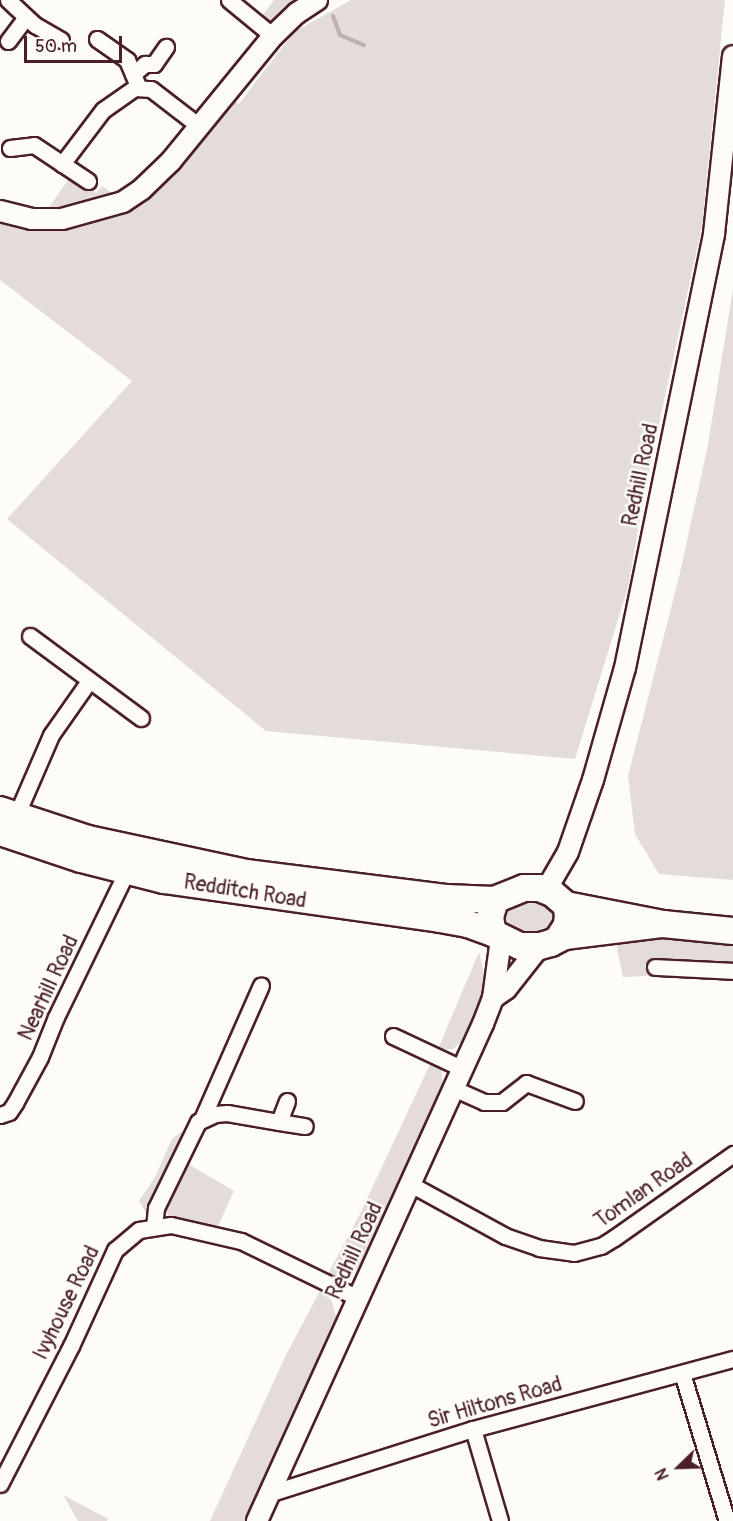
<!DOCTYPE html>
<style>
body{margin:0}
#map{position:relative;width:733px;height:1521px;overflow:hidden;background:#fdfcf7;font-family:Pangolin,sans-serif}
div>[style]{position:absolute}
.green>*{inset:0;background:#e3dcda}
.stream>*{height:4px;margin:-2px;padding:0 2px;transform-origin:2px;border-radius:2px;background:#c0b1b1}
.roads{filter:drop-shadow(2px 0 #4a1f2b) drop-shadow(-2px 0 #4a1f2b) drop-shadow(0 2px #4a1f2b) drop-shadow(0 -2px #4a1f2b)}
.minor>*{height:15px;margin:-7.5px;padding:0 7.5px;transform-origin:7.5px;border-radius:7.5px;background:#fdfcf7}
.tertiary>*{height:20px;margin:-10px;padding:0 10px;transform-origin:10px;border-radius:10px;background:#fdfcf7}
.trunk>*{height:26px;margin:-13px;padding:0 13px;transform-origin:13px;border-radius:13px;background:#fdfcf7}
span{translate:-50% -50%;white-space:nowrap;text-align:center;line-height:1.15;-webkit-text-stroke:5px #fdfcf7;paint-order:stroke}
.street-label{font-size:21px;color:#4a1f2b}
.north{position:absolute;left:649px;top:1437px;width:60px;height:60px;-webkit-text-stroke:4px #fdfcf7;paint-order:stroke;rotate:247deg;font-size:16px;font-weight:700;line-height:24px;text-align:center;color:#4a1f2b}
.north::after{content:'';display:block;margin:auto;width:21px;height:27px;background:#4a1f2b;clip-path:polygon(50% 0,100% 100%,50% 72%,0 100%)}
.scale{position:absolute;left:24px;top:36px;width:98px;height:27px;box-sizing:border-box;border:3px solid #4a1f2b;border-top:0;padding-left:8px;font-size:18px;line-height:21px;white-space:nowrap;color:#4a1f2b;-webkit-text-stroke:4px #fdfcf7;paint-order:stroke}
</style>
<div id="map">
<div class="green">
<i style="clip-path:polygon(274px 0,298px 0,273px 22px,261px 17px)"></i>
<i style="clip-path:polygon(351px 0,725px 0,702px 226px,646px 484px,628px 587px,575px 759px,266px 731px,7px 519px,132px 381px,0 280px,0 217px,33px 229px,67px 227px,164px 181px,190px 154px,233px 98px,239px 104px,294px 32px)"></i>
<i style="clip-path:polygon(71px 176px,96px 193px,102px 186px,116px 196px,95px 206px,45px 213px)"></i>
<i style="clip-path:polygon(733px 289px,733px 880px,659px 874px,635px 834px,628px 776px,679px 577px,707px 450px)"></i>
<i style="clip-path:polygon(526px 896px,551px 906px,554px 914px,554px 921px,539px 934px,522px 936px,501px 927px,500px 910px)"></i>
<i style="clip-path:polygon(642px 933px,733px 938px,733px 964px,658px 960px,645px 964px,647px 976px,623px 977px,616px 943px)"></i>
<i style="clip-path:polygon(479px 952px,487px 987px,461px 1042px,453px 1049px,438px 1049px)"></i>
<i style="clip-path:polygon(431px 1062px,441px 1068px,443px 1090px,366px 1255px,352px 1276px,344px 1281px,328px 1274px,360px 1214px)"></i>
<i style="clip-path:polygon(181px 1132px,184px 1133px,148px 1216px,139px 1201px,155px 1177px,172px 1139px)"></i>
<i style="clip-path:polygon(185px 1162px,234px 1191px,218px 1226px,171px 1219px,165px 1211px,164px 1204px)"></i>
<i style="clip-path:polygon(321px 1289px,332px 1302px,338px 1323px,247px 1521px,210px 1521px,285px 1357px)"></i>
<i style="clip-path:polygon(63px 1495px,108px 1519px,107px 1521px,78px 1521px)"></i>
</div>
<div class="stream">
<i style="left:333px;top:16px;width:20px;rotate:70deg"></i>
<i style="left:340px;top:35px;width:26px;rotate:23deg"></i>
</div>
<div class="roads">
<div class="minor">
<i style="left:8px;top:0;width:37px;rotate:43deg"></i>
<i style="left:35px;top:25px;width:30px;rotate:30deg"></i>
<i style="left:229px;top:0;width:57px;rotate:39.3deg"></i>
<i style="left:97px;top:39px;width:37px;rotate:35deg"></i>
<i style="left:127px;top:60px;width:30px;rotate:67deg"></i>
<i style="left:8px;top:41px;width:30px;rotate:-53deg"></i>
<i style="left:133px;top:74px;width:16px;rotate:-40deg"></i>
<i style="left:145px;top:64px;width:9px"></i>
<i style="left:154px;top:64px;width:21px;rotate:-55deg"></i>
<i style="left:10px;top:148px;width:24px;rotate:-7deg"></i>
<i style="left:34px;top:145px;width:65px;rotate:33.7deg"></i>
<i style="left:62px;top:164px;width:68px;rotate:-52.8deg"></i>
<i style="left:103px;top:110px;width:39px;rotate:-35deg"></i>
<i style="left:135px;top:88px;width:16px;rotate:4deg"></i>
<i style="left:151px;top:89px;width:61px;rotate:37.6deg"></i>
<i style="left:30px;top:636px;width:138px;rotate:36.5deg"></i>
<i style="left:16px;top:816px;width:88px;rotate:-66.6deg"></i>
<i style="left:51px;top:735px;width:66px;rotate:-54.9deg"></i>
<i style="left:655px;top:967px;width:78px;rotate:2.9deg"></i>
<i style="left:393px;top:1036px;width:77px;rotate:25.2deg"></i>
<i style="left:455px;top:1089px;width:32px;rotate:24deg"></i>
<i style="left:484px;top:1102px;width:18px"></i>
<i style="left:502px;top:1102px;width:31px;rotate:-38deg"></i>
<i style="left:526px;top:1083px;width:52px;rotate:20.2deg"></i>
<i style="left:287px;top:1101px;width:22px;rotate:111deg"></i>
<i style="left:279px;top:1122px;width:26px;rotate:9deg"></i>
<i style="left:0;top:1115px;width:9px;rotate:-18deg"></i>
<i style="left:9px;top:1112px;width:11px;rotate:-56deg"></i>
<i style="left:15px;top:1103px;width:52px;rotate:-61.5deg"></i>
<i style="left:40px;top:1057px;width:43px;rotate:-68.2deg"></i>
<i style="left:56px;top:1017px;width:162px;rotate:-64.1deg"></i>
<i style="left:202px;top:1119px;width:146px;rotate:-66.2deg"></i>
<i style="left:412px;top:1185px;width:106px;rotate:28.7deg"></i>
<i style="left:505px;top:1236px;width:36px;rotate:19deg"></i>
<i style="left:539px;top:1248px;width:35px;rotate:8deg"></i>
<i style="left:574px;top:1253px;width:28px;rotate:-15deg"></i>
<i style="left:601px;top:1246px;width:15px;rotate:-32deg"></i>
<i style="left:614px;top:1238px;width:146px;rotate:-35.2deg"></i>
<i style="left:154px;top:1227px;width:19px;rotate:-84deg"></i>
<i style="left:156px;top:1208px;width:96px;rotate:-64deg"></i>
<i style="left:198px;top:1122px;width:19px;rotate:-25deg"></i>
<i style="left:215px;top:1114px;width:12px;rotate:-5deg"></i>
<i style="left:227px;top:1113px;width:53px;rotate:9.8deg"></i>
<i style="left:682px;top:1373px;width:155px;rotate:73.1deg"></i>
<i style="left:473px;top:1429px;width:96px;rotate:73.6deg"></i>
<i style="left:0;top:1484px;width:155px;rotate:-62.8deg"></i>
<i style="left:71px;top:1346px;width:106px;rotate:-65.4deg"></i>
<i style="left:115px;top:1250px;width:31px;rotate:-40deg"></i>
<i style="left:139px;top:1230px;width:32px;rotate:-9deg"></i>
<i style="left:171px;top:1225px;width:72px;rotate:12.9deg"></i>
<i style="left:241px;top:1241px;width:132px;rotate:26deg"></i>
<i style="left:271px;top:1493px;width:212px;rotate:-17.6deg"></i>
<i style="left:473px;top:1429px;width:269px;rotate:-15.1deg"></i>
</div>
<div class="tertiary">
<i style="left:0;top:211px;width:32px;rotate:14deg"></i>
<i style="left:31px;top:219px;width:31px"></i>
<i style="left:62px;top:219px;width:63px;rotate:-15.6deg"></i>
<i style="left:123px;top:202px;width:22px;rotate:-34deg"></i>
<i style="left:141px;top:190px;width:42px;rotate:-44deg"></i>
<i style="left:171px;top:161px;width:161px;rotate:-50.8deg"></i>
<i style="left:273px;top:36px;width:33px;rotate:-44deg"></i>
<i style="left:297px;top:13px;width:24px;rotate:-33deg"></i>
<i style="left:546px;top:890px;width:44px;rotate:-59.9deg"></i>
<i style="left:568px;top:852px;width:76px;rotate:-70.9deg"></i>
<i style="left:593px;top:780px;width:116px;rotate:-74.1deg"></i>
<i style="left:625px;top:668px;width:443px;rotate:-78.4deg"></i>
<i style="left:714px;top:234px;width:179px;rotate:-83.9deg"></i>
<i style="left:493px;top:998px;width:16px;rotate:-35deg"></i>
<i style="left:506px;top:989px;width:55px;rotate:-51.7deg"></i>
<i style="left:257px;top:1521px;width:546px;rotate:-65.55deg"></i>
<i style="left:483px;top:1024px;width:28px;rotate:-69deg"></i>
<i style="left:493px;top:998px;width:60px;rotate:-82.3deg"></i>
</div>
<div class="trunk">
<i style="left:0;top:810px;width:93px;rotate:18.2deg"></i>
<i style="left:88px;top:839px;width:162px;rotate:12.1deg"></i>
<i style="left:246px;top:873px;width:203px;rotate:7.1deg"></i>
<i style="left:447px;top:898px;width:48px;rotate:2.4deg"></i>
<i style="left:0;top:832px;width:85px;rotate:18.4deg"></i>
<i style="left:81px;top:859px;width:86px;rotate:14.2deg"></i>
<i style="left:164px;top:880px;width:279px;rotate:8deg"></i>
<i style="left:440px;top:919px;width:28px;rotate:10deg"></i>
<i style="left:468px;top:924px;width:27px;rotate:20deg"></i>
<i style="left:566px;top:905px;width:99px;rotate:11.1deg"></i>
<i style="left:663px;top:924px;width:70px;rotate:5.7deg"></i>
<i style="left:558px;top:939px;width:17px;rotate:-57deg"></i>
<i style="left:567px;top:925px;width:11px;rotate:-85deg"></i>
<i style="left:568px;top:914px;width:9px;rotate:-103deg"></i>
<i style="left:566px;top:905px;width:18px;rotate:-139deg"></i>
<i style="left:552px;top:893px;width:14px;rotate:-159deg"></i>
<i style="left:539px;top:888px;width:15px;rotate:180deg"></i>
<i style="left:524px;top:888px;width:31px;rotate:158deg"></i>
<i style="left:495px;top:900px;width:19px;rotate:106deg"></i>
<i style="left:490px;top:918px;width:15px;rotate:79deg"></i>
<i style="left:493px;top:933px;width:30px;rotate:26deg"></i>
<i style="left:520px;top:946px;width:20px"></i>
<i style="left:540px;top:946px;width:11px;rotate:-15deg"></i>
<i style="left:551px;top:943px;width:16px;rotate:-27deg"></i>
<i style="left:565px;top:936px;width:99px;rotate:-7deg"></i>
</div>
</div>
<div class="street-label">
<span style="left:641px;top:475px;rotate:-78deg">Redhill Road</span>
<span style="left:245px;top:892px;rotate:9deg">Redditch Road</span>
<span style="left:49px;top:988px;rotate:-65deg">Nearhill Road</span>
<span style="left:644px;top:1191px;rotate:-35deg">Tomlan Road</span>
<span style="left:355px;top:1251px;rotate:-65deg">Redhill Road</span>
<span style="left:67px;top:1303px;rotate:-64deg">Ivyhouse Road</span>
<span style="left:495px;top:1403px;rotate:-16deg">Sir Hiltons Road</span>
</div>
<div class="north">N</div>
<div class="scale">50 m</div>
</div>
